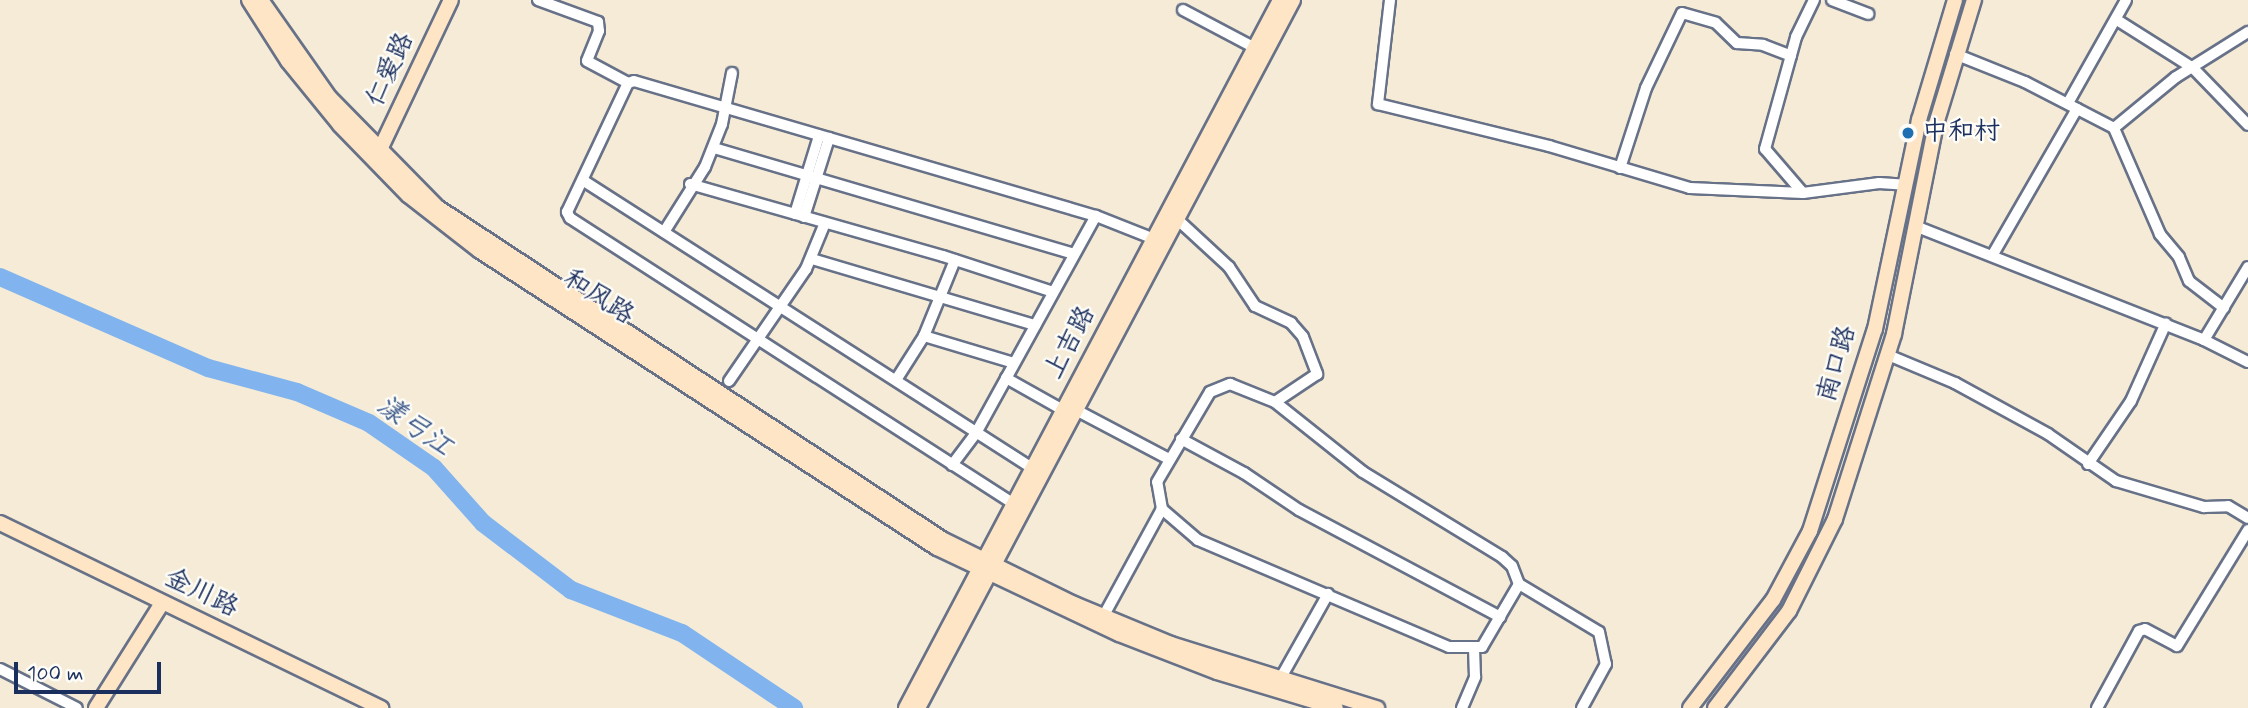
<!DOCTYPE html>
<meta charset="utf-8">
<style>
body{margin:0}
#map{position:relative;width:2248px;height:708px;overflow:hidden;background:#f5ebd6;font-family:Mynerve,"LXGW WenKai TC",sans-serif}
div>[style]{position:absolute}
.river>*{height:18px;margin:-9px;padding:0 9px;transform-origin:9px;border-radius:9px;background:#81b4ee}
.roads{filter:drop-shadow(2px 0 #677188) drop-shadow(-2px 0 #677188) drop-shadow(0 2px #677188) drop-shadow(0 -2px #677188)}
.street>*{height:10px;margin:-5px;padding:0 5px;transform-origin:5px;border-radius:5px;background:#fff}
.secondary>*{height:14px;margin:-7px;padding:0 7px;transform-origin:7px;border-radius:7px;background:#fde5c5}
.dots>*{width:19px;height:19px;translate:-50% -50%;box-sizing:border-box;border:4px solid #fdfcf7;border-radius:50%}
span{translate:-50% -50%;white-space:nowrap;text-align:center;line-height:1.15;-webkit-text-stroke:5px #fdfcf7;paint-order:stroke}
.street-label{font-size:26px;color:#1b2f5e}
.poi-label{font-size:26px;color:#1b2f5e}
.left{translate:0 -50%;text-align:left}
.water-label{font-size:28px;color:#3a5789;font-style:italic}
.scale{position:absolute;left:14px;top:662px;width:147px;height:32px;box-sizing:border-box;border:4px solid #1b2f5e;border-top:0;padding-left:9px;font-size:21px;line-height:24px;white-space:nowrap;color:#1b2f5e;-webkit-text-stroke:5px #fdfcf7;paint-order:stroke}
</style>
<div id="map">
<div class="river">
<i style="left:0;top:277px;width:227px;rotate:23.6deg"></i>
<i style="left:208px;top:368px;width:92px;rotate:15.1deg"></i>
<i style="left:297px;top:392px;width:78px;rotate:23.3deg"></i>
<i style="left:369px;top:423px;width:79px;rotate:34.7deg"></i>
<i style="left:434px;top:468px;width:74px;rotate:48.3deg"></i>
<i style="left:483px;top:523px;width:111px;rotate:37.3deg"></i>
<i style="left:571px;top:590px;width:119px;rotate:21.2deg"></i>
<i style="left:682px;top:633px;width:135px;rotate:33.8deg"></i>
</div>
<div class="roads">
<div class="street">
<i style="left:538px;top:0;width:64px;rotate:20.1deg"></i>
<i style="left:598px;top:22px;width:9px;rotate:84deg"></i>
<i style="left:599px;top:31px;width:32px;rotate:112deg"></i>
<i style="left:587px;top:61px;width:47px;rotate:28.2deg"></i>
<i style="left:1390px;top:0;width:105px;rotate:96.6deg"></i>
<i style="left:1378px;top:104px;width:176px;rotate:13.8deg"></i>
<i style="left:1549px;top:146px;width:147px;rotate:16.6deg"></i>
<i style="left:1690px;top:188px;width:113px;rotate:2.5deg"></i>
<i style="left:1803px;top:193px;width:77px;rotate:-7.5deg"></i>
<i style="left:1879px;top:183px;width:26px;rotate:4deg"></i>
<i style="left:1832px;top:0;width:39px;rotate:21deg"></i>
<i style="left:1183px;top:10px;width:81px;rotate:27.8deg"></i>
<i style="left:2117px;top:20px;width:90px;rotate:32.3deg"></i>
<i style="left:2193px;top:68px;width:79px;rotate:46deg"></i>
<i style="left:1955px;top:54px;width:75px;rotate:21.8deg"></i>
<i style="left:2025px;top:82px;width:100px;rotate:27.3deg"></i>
<i style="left:2068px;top:103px;width:118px;rotate:-60.6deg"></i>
<i style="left:714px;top:148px;width:375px;rotate:16.4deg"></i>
<i style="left:1620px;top:168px;width:84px;rotate:-72deg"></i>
<i style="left:1646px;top:88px;width:83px;rotate:-64.4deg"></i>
<i style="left:1682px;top:13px;width:35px;rotate:16deg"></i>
<i style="left:1716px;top:23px;width:29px;rotate:44deg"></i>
<i style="left:1737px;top:43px;width:26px;rotate:4deg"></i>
<i style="left:1763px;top:45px;width:30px;rotate:21deg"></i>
<i style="left:584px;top:181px;width:532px;rotate:32.64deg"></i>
<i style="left:690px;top:184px;width:263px;rotate:15.9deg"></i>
<i style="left:943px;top:256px;width:116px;rotate:18.1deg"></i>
<i style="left:1803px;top:193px;width:58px;rotate:-130.8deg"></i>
<i style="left:1765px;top:149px;width:116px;rotate:-74.5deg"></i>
<i style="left:1796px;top:37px;width:41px;rotate:-64.1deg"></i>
<i style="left:795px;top:214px;width:82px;rotate:-72.9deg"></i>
<i style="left:804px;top:217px;width:83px;rotate:-72.4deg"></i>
<i style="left:1177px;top:219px;width:71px;rotate:42.7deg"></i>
<i style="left:1229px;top:267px;width:47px;rotate:56.3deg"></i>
<i style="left:1255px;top:306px;width:40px;rotate:25deg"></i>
<i style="left:1291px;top:323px;width:18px;rotate:49deg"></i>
<i style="left:1303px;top:337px;width:40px;rotate:69deg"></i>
<i style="left:1317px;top:374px;width:50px;rotate:146.3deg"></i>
<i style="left:1915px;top:226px;width:311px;rotate:21.5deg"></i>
<i style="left:2204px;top:340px;width:85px;rotate:-58.9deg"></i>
<i style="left:664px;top:232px;width:77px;rotate:-57.8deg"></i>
<i style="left:705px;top:167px;width:46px;rotate:-68.4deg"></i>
<i style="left:722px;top:124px;width:52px;rotate:-78.9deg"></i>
<i style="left:1992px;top:256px;width:170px;rotate:-60deg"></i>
<i style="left:812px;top:259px;width:233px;rotate:16.5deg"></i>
<i style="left:2224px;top:308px;width:44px;rotate:-142.4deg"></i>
<i style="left:2189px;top:281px;width:26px;rotate:-113deg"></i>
<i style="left:2179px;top:257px;width:30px;rotate:-130deg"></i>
<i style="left:2160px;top:234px;width:116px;rotate:-113.5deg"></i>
<i style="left:2114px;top:128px;width:80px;rotate:-39.4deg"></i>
<i style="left:2176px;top:77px;width:85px;rotate:-32deg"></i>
<i style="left:924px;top:336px;width:94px;rotate:16.7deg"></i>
<i style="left:2204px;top:340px;width:49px;rotate:26.6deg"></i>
<i style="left:1888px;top:355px;width:73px;rotate:22.7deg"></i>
<i style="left:1955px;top:383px;width:106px;rotate:28.7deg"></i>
<i style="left:2048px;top:434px;width:83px;rotate:34.7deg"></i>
<i style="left:2116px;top:481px;width:92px;rotate:16.5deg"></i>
<i style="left:2204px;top:507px;width:24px;rotate:-2deg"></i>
<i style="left:2228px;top:506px;width:23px;rotate:31deg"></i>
<i style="left:1006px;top:378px;width:65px;rotate:29.3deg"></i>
<i style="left:896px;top:380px;width:52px;rotate:-57.5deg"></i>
<i style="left:924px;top:336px;width:82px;rotate:-67.8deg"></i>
<i style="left:729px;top:381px;width:136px;rotate:-55.5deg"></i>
<i style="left:806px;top:269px;width:50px;rotate:-67.6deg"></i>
<i style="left:1076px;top:410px;width:105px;rotate:27.8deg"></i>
<i style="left:1181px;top:439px;width:72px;rotate:28.4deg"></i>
<i style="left:1244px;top:473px;width:66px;rotate:33.9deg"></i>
<i style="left:1299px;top:510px;width:228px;rotate:28deg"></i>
<i style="left:2088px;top:464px;width:76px;rotate:-55.7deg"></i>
<i style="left:2131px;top:401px;width:85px;rotate:-65.8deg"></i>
<i style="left:952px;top:465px;width:40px;rotate:-53deg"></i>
<i style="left:976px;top:433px;width:248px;rotate:-61.1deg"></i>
<i style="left:1014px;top:504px;width:528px;rotate:-147.21deg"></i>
<i style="left:570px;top:218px;width:7px;rotate:-117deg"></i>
<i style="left:567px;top:212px;width:143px;rotate:-64.7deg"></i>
<i style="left:628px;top:83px;width:6px;rotate:-18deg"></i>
<i style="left:634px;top:81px;width:481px;rotate:16.3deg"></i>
<i style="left:1096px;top:216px;width:62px;rotate:21.6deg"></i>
<i style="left:1519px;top:584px;width:73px;rotate:120.4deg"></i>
<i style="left:1482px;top:647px;width:33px;rotate:180deg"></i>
<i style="left:1449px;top:647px;width:273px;rotate:-156.9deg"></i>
<i style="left:1198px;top:540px;width:48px;rotate:-139.3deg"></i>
<i style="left:1162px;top:509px;width:27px;rotate:-100deg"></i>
<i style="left:1157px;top:482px;width:104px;rotate:-59.5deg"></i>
<i style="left:1210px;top:392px;width:22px;rotate:-22deg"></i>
<i style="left:1230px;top:384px;width:48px;rotate:21.8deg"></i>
<i style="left:1275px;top:402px;width:112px;rotate:38.5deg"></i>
<i style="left:1363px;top:472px;width:163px;rotate:31.4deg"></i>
<i style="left:1502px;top:557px;width:13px;rotate:42deg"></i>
<i style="left:1512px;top:566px;width:19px;rotate:69deg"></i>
<i style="left:1519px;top:584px;width:93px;rotate:31deg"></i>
<i style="left:1599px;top:632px;width:33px;rotate:78deg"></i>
<i style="left:1606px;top:664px;width:50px;rotate:118.6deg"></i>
<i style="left:1103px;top:617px;width:123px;rotate:-61.4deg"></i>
<i style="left:0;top:669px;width:86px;rotate:26.9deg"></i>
<i style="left:1279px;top:681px;width:100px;rotate:-60.6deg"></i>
<i style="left:1462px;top:708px;width:34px;rotate:-67deg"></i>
<i style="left:1475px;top:677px;width:28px;rotate:-92deg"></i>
<i style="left:2097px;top:708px;width:88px;rotate:-61.4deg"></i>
<i style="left:2139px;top:631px;width:6px;rotate:-18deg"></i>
<i style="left:2145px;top:629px;width:36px;rotate:28deg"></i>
<i style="left:2177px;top:646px;width:136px;rotate:-58.5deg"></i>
</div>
<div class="secondary">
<i style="left:249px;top:0;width:72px;rotate:57.4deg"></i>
<i style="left:288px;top:61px;width:82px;rotate:50.9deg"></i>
<i style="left:340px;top:125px;width:98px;rotate:45.8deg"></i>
<i style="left:408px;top:195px;width:91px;rotate:37.9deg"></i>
<i style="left:480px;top:251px;width:545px;rotate:33.02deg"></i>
<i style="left:937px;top:548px;width:201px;rotate:25.3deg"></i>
<i style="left:1119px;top:634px;width:105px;rotate:21.2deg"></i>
<i style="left:1217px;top:672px;width:124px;rotate:16.8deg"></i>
<i style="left:261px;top:0;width:120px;rotate:54.9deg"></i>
<i style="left:330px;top:98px;width:153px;rotate:45.5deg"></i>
<i style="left:437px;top:207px;width:604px;rotate:33.32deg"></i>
<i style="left:942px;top:539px;width:147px;rotate:26.2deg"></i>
<i style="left:1074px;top:604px;width:105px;rotate:22.4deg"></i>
<i style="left:1171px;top:644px;width:216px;rotate:17.3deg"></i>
<i style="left:375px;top:160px;width:177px;rotate:-64.6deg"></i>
<i style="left:0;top:523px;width:424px;rotate:25.9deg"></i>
<i style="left:96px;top:708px;width:124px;rotate:-57.8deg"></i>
<i style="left:906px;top:708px;width:801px;rotate:-62.15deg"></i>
<i style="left:918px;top:708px;width:801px;rotate:-62.09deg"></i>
<i style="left:1690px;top:708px;width:136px;rotate:-52.5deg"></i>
<i style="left:1773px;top:600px;width:78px;rotate:-61.8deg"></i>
<i style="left:1810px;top:531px;width:212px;rotate:-72.2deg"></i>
<i style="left:1875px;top:329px;width:214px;rotate:-78.1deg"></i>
<i style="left:1919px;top:120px;width:125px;rotate:-73.3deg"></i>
<i style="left:1715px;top:708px;width:122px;rotate:-52.7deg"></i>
<i style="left:1789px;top:611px;width:103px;rotate:-63.4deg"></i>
<i style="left:1835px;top:519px;width:194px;rotate:-72.3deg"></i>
<i style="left:1894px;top:334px;width:214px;rotate:-78.7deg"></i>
<i style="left:1936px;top:124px;width:130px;rotate:-73deg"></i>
</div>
</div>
<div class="dots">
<i style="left:1908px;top:133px;background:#1f6fb2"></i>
</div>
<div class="street-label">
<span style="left:391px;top:70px;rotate:-65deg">仁爱路</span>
<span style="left:598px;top:298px;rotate:33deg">和风路</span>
<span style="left:1071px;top:343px;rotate:-62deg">上吉路</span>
<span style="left:1838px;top:364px;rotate:-74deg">南口路</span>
<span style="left:201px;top:594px;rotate:26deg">金川路</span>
</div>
<div class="poi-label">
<span class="left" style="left:1922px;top:133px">中和村</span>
</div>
<div class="water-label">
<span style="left:414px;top:427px;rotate:35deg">漾弓江</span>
</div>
<div class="scale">100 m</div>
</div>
